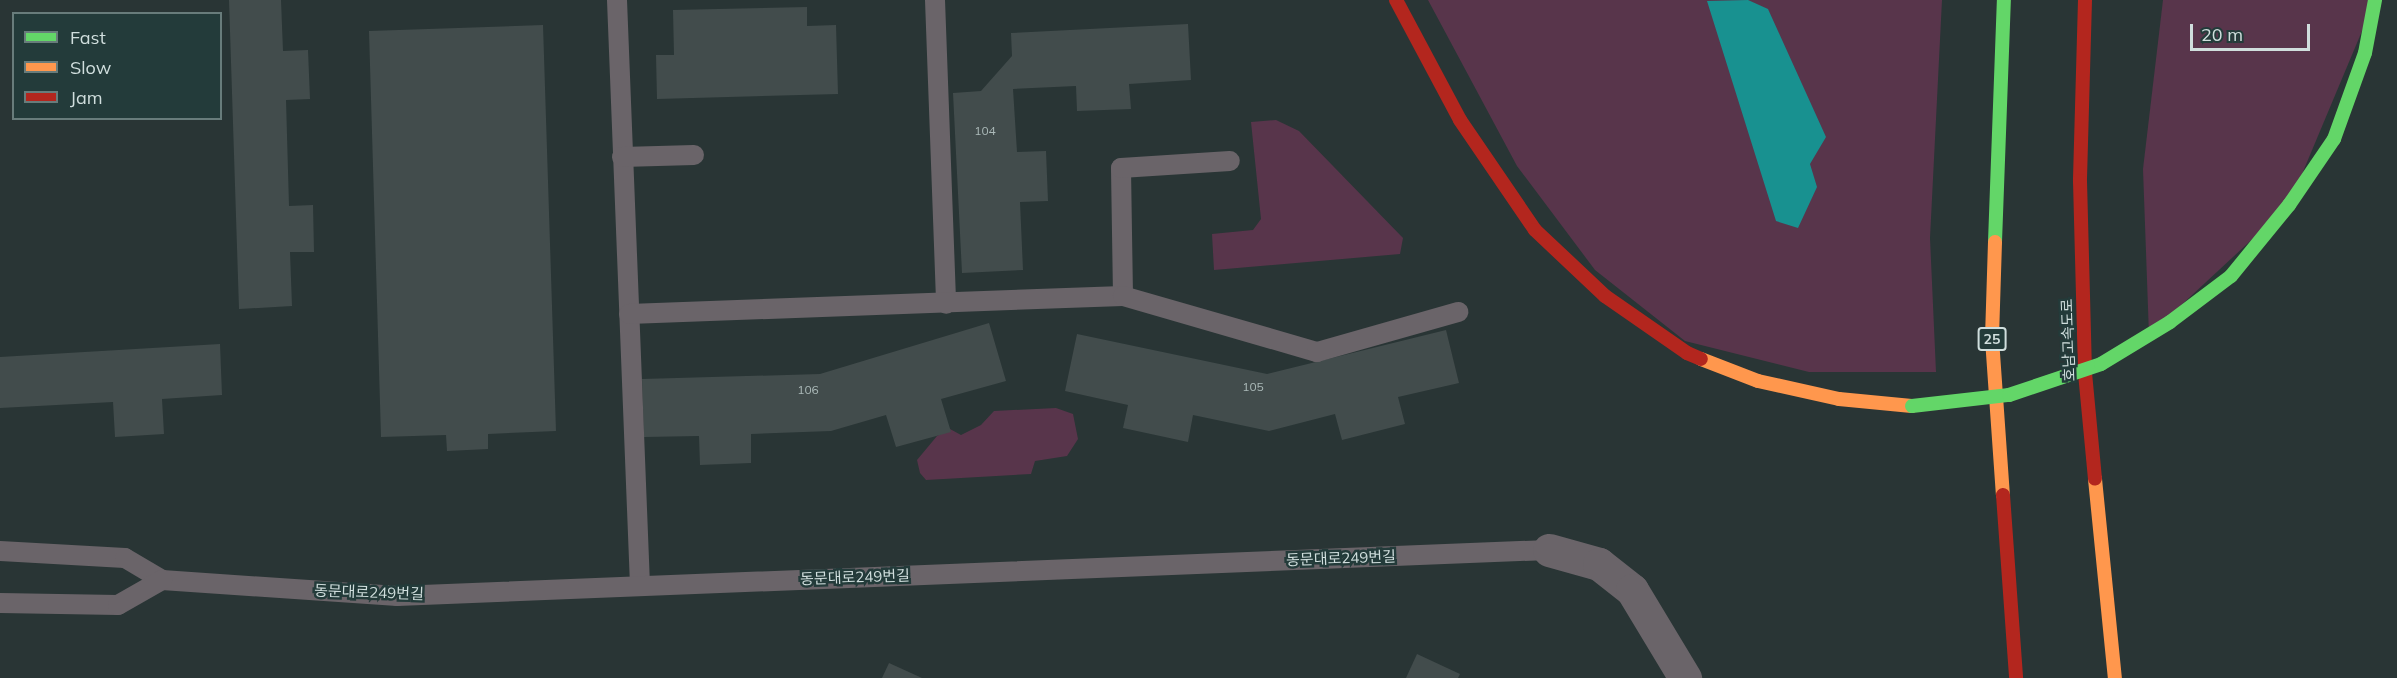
<!DOCTYPE html>
<meta charset="utf-8">
<style>
body{margin:0}
#map{position:relative;width:2397px;height:678px;overflow:hidden;background:#293535;font-family:Mulish,"Noto Sans KR",sans-serif}
div>[style]{position:absolute}
.green>*{inset:0;background:#58354b}
.water>*{inset:0;background:#189190}
.building>*{inset:0;background:#424c4c}
.lane>*{height:20px;margin:-10px;padding:0 10px;transform-origin:10px;border-radius:10px;background:#6a6469}
.street>*{height:33px;margin:-16.5px;padding:0 16.5px;transform-origin:16.5px;border-radius:16.5px;background:#6a6469}
.fast>*{height:14px;margin:-7px;padding:0 7px;transform-origin:7px;border-radius:7px;background:#63d668}
.slow>*{height:14px;margin:-7px;padding:0 7px;transform-origin:7px;border-radius:7px;background:#ff974d}
.jam>*{height:14px;margin:-7px;padding:0 7px;transform-origin:7px;border-radius:7px;background:#b3261e}
.fast-bridge>*{height:14px;margin:-7px;padding:0 7px;transform-origin:7px;border-radius:7px;background:#63d668}
span{translate:-50% -50%;white-space:nowrap;text-align:center;line-height:1.15;-webkit-text-stroke:5px #233b3a;paint-order:stroke}
.number-label{font-size:12px;color:#acbab9}
.number-label span{-webkit-text-stroke-width:0}
.shield-label span{padding:2px 4px;background:#233b3a;border:2px solid;border-radius:4px;-webkit-text-stroke-width:0}
.shield-label{font-size:14px;color:#d0dedd;font-weight:700}
.street-label{font-size:15px;color:#d0dedd}
.legend{position:absolute;left:12px;top:12px;width:210px;height:108px;box-sizing:border-box;background:#233b3a;border:2px solid #687c7b;margin:0;padding:8px 10px;list-style:none;font-size:18px;color:#d0dedd}
.legend li{display:flex;align-items:center;gap:12px;height:30px}
.legend b{width:30px;border:2px solid #687c7b}
.scale{position:absolute;left:2190px;top:24px;width:120px;height:27px;box-sizing:border-box;border:3px solid #d0dedd;border-top:0;padding-left:8px;font-size:18px;line-height:21px;white-space:nowrap;color:#d0dedd;-webkit-text-stroke:4px #233b3a;paint-order:stroke}
</style>
<div id="map">
<div class="green">
<i style="clip-path:polygon(1428px 0,1942px 0,1930px 238px,1936px 372px,1809px 372px,1685px 341px,1595px 270px,1517px 166px)"></i>
<i style="clip-path:polygon(2163px 0,2375px 0,2289px 205px,2149px 335px,2143px 169px)"></i>
<i style="clip-path:polygon(1276px 120px,1299px 131px,1403px 238px,1400px 254px,1214px 270px,1212px 234px,1253px 230px,1261px 219px,1251px 122px)"></i>
<i style="clip-path:polygon(1056px 408px,1073px 414px,1078px 439px,1067px 456px,1035px 461px,1031px 474px,926px 480px,920px 473px,917px 460px,937px 436px,950px 429px,961px 435px,981px 425px,994px 411px)"></i>
</div>
<div class="water">
<i style="clip-path:polygon(1748px 0,1768px 9px,1826px 137px,1810px 164px,1817px 187px,1798px 228px,1776px 221px,1707px 1px)"></i>
</div>
<div class="building">
<i style="clip-path:polygon(229px 0,281px 0,283px 51px,308px 50px,310px 99px,286px 100px,289px 206px,313px 205px,314px 252px,290px 252px,292px 306px,239px 309px)"></i>
<i style="clip-path:polygon(807px 7px,807px 26px,836px 25px,838px 94px,657px 99px,656px 55px,674px 55px,673px 10px)"></i>
<i style="clip-path:polygon(1188px 24px,1191px 80px,1129px 84px,1131px 109px,1077px 111px,1076px 86px,1013px 89px,1017px 152px,1046px 151px,1048px 201px,1020px 202px,1023px 270px,962px 273px,953px 93px,981px 91px,1012px 56px,1011px 33px)"></i>
<i style="clip-path:polygon(543px 25px,556px 431px,488px 434px,488px 449px,447px 451px,446px 435px,381px 437px,369px 31px)"></i>
<i style="clip-path:polygon(989px 323px,1006px 381px,941px 399px,951px 432px,896px 447px,886px 415px,831px 431px,751px 434px,751px 463px,700px 465px,699px 436px,644px 437px,642px 379px,820px 374px)"></i>
<i style="clip-path:polygon(1446px 330px,1459px 383px,1398px 397px,1405px 424px,1342px 440px,1335px 414px,1269px 431px,1193px 415px,1188px 442px,1123px 428px,1128px 405px,1065px 391px,1077px 334px,1267px 374px)"></i>
<i style="clip-path:polygon(220px 344px,222px 395px,162px 399px,164px 434px,115px 437px,113px 402px,0 408px,0 357px)"></i>
<i style="clip-path:polygon(1417px 654px,1460px 674px,1458px 678px,1406px 678px)"></i>
<i style="clip-path:polygon(889px 663px,922px 678px,882px 678px)"></i>
</div>
<div class="lane">
<i style="left:617px;top:0;width:586px;rotate:87.75deg"></i>
<i style="left:935px;top:0;width:304px;rotate:87.9deg"></i>
<i style="left:622px;top:157px;width:72px;rotate:-1.6deg"></i>
<i style="left:1123px;top:296px;width:128px;rotate:-90.9deg"></i>
<i style="left:1121px;top:168px;width:109px;rotate:-3.7deg"></i>
<i style="left:629px;top:314px;width:494px;rotate:-2.1deg"></i>
<i style="left:1123px;top:296px;width:202px;rotate:16.1deg"></i>
<i style="left:1317px;top:352px;width:147px;rotate:-15.8deg"></i>
<i style="left:0;top:551px;width:125px;rotate:3.2deg"></i>
<i style="left:125px;top:558px;width:43px;rotate:30.7deg"></i>
<i style="left:162px;top:580px;width:236px;rotate:3.9deg"></i>
<i style="left:397px;top:596px;width:1153px;rotate:-2.29deg"></i>
<i style="left:0;top:603px;width:118px;rotate:1deg"></i>
<i style="left:118px;top:605px;width:51px;rotate:-29.6deg"></i>
</div>
<div class="street">
<i style="left:1549px;top:550px;width:52px;rotate:15.6deg"></i>
<i style="left:1599px;top:564px;width:42px;rotate:38.2deg"></i>
<i style="left:1632px;top:590px;width:103px;rotate:58.9deg"></i>
</div>
<div class="fast">
<i style="left:1995px;top:242px;width:242px;rotate:-87.9deg"></i>
<i style="left:2170px;top:322px;width:76px;rotate:-37deg"></i>
<i style="left:2231px;top:276px;width:92px;rotate:-50.8deg"></i>
<i style="left:2289px;top:205px;width:80px;rotate:-55.7deg"></i>
<i style="left:2334px;top:139px;width:91px;rotate:-70.2deg"></i>
<i style="left:2365px;top:53px;width:54px;rotate:-79.3deg"></i>
</div>
<div class="slow">
<i style="left:1995px;top:242px;width:97px;rotate:91.8deg"></i>
<i style="left:1992px;top:339px;width:156px;rotate:86deg"></i>
<i style="left:1701px;top:359px;width:61px;rotate:21.1deg"></i>
<i style="left:1758px;top:381px;width:83px;rotate:12.5deg"></i>
<i style="left:1839px;top:399px;width:73px;rotate:5.5deg"></i>
<i style="left:2095px;top:479px;width:200px;rotate:84.3deg"></i>
</div>
<div class="jam">
<i style="left:1396px;top:0;width:136px;rotate:61.9deg"></i>
<i style="left:1460px;top:120px;width:133px;rotate:55.7deg"></i>
<i style="left:1535px;top:230px;width:96px;rotate:43.3deg"></i>
<i style="left:1605px;top:296px;width:100px;rotate:34.8deg"></i>
<i style="left:1687px;top:353px;width:15px;rotate:23deg"></i>
<i style="left:2085px;top:0;width:181px;rotate:91.6deg"></i>
<i style="left:2080px;top:181px;width:192px;rotate:88.5deg"></i>
<i style="left:2085px;top:373px;width:106px;rotate:84.6deg"></i>
<i style="left:2003px;top:495px;width:183px;rotate:85.9deg"></i>
</div>
<div class="fast-bridge">
<i style="left:1912px;top:406px;width:98px;rotate:-6.5deg"></i>
<i style="left:2009px;top:395px;width:97px;rotate:-18.6deg"></i>
<i style="left:2101px;top:364px;width:81px;rotate:-31.3deg"></i>
</div>
<div class="number-label">
<span style="left:985px;top:131px">104</span>
<span style="left:1253px;top:387px">105</span>
<span style="left:808px;top:390px">106</span>
</div>
<div class="shield-label">
<span style="left:1992px;top:339px">25</span>
</div>
<div class="street-label">
<span style="left:2068px;top:340px;rotate:-92deg">호남고속도로</span>
<span style="left:1341px;top:558px;rotate:-2deg">동문대로249번길</span>
<span style="left:855px;top:577px;rotate:-2deg">동문대로249번길</span>
<span style="left:369px;top:592px;rotate:2deg">동문대로249번길</span>
</div>
<ul class="legend">
<li><b style="height:8px;background:#63d668"></b>Fast</li>
<li><b style="height:8px;background:#ff974d"></b>Slow</li>
<li><b style="height:8px;background:#b3261e"></b>Jam</li>
</ul>
<div class="scale">20 m</div>
</div>
